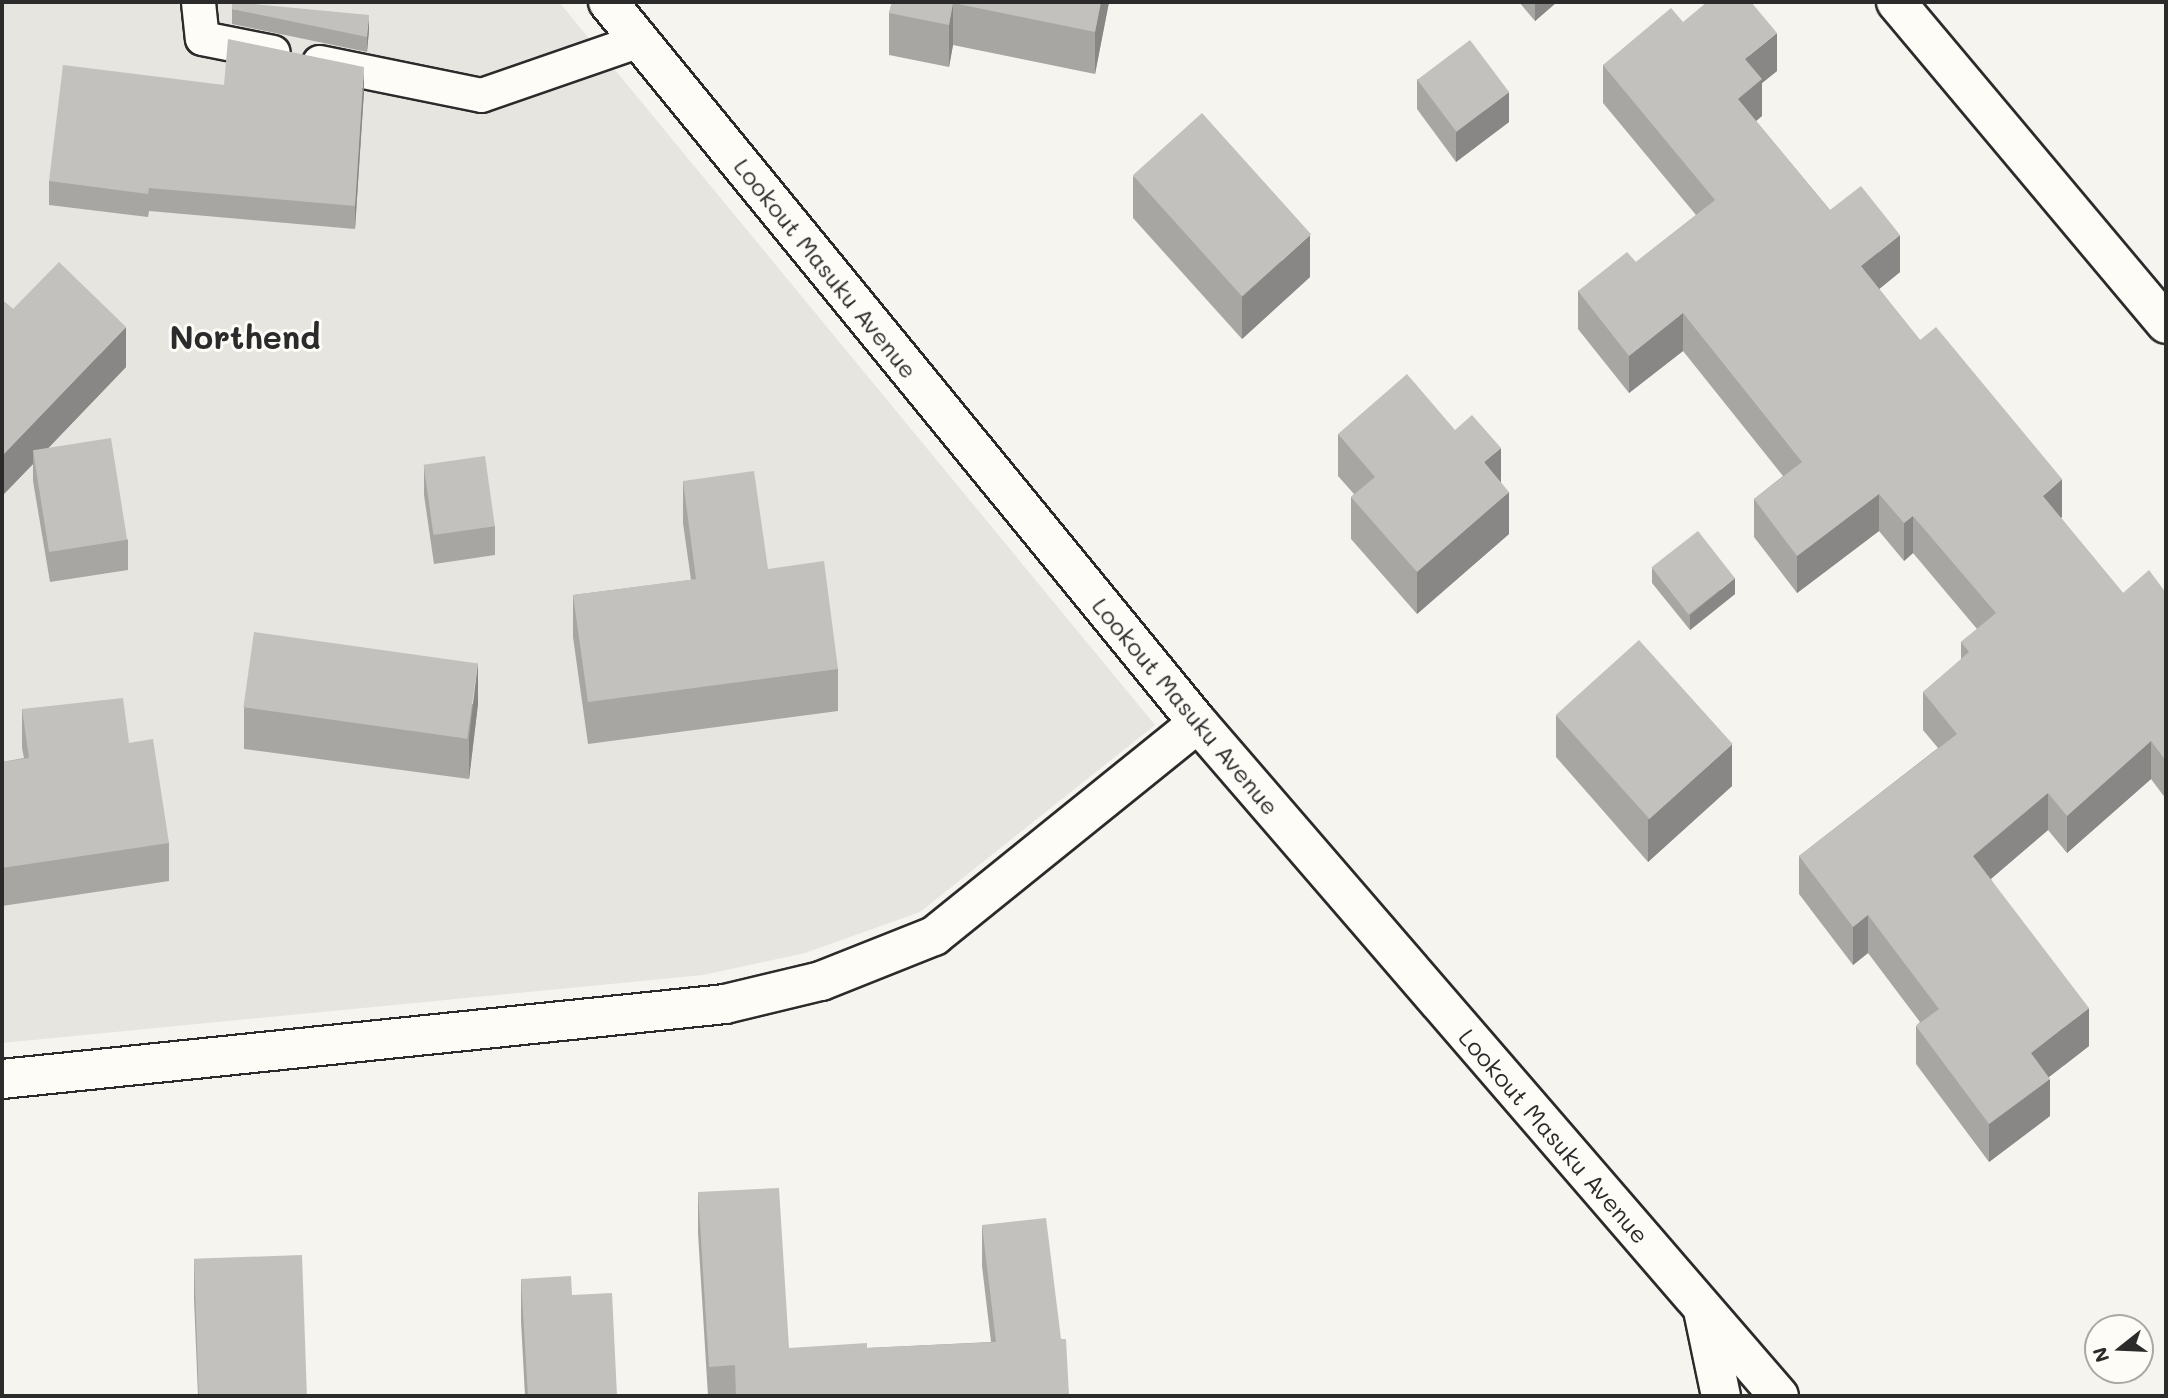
<!DOCTYPE html>
<style>
body{margin:0}
#map{position:relative;width:2168px;height:1398px;overflow:hidden;background:#f5f4ef;font-family:Mali,sans-serif}
div>[style]{position:absolute}
.built>*{inset:0;background:#e6e5e0}
.roads{filter:drop-shadow(2px 0 #2b2b2b) drop-shadow(-2px 0 #2b2b2b) drop-shadow(0 2px #2b2b2b) drop-shadow(0 -2px #2b2b2b)}
.service>*{height:33px;margin:-16.5px;padding:0 16.5px;transform-origin:16.5px;border-radius:16.5px;background:#fdfcf7}
.minor>*{height:38px;margin:-19px;padding:0 19px;transform-origin:19px;border-radius:19px;background:#fdfcf7}
.tertiary>*{height:38px;margin:-19px;padding:0 19px;transform-origin:19px;border-radius:19px;background:#fdfcf7}
.wall>*{inset:0;background:#a7a6a3}
.shaded-wall>*{inset:0;background:#888785}
.building>*{inset:0;background:#c2c1be;transform-origin:0 0}
span{translate:-50% -50%;white-space:nowrap;text-align:center;line-height:1.15;-webkit-text-stroke:6px #fdfcf7;paint-order:stroke}
.street-label{font-size:24px;color:#2b2b2b}
.district-label{font-size:32px;color:#2b2b2b;font-weight:700}
.frame{position:absolute;inset:0;border:4px solid #2b2b2b;pointer-events:none}
.north{position:absolute;left:2084px;top:1314px;width:70px;height:70px;box-sizing:border-box;background:#fdfcf7;border:2px solid #a9a8a5;border-radius:50%;rotate:252deg;font-size:19px;font-weight:700;line-height:28px;text-align:center;color:#2b2b2b}
.north::after{content:'';display:block;margin:auto;width:24px;height:32px;background:#2b2b2b;clip-path:polygon(50% 0,100% 100%,50% 72%,0 100%)}
</style>
<div id="map">
<div class="built">
<i style="clip-path:polygon(2px 2px,559px 2px,1155px 725px,920px 912px,805px 953px,703px 975px,2px 1043px)"></i>
</div>
<div class="roads">
<div class="service">
<i style="left:198px;top:2px;width:36px;rotate:84deg"></i>
<i style="left:202px;top:38px;width:72px;rotate:11.2deg"></i>
<i style="left:319px;top:62px;width:165px;rotate:11.5deg"></i>
<i style="left:481px;top:95px;width:168px;rotate:-19.1deg"></i>
</div>
<div class="minor">
<i style="left:1896px;top:2px;width:420px;rotate:50deg"></i>
<i style="left:2px;top:1079px;width:727px;rotate:-5.92deg"></i>
<i style="left:725px;top:1004px;width:99px;rotate:-13.5deg"></i>
<i style="left:821px;top:981px;width:122px;rotate:-21.7deg"></i>
<i style="left:934px;top:936px;width:339px;rotate:-38.9deg"></i>
</div>
<div class="tertiary">
<i style="left:608px;top:2px;width:932px;rotate:50.71deg"></i>
<i style="left:1198px;top:723px;width:889px;rotate:49.2deg"></i>
<i style="left:1703px;top:1310px;width:88px;rotate:78.2deg"></i>
</div>
</div>
<div class="wall">
<i style="clip-path:polygon(892px 2px,1109px 2px,1095px 74px,953px 45px,949px 67px,889px 55px,889px 13px)"></i>
<i style="clip-path:polygon(1519px 2px,1557px 2px,1535px 21px)"></i>
<i style="clip-path:polygon(232px 9px,369px 30px,367px 52px,232px 24px)"></i>
<i style="clip-path:polygon(1683px 22px,1777px 71px,1762px 83px,1762px 116px,1756px 121px,1830px 210px,1900px 272px,1879px 289px,2062px 517px,2061px 518px,2123px 593px,2166px 593px,2166px 799px,2151px 779px,2067px 853px,2048px 830px,1991px 879px,2089px 1046px,2049px 1077px,2050px 1116px,1989px 1162px,1916px 1064px,1916px 1026px,1920px 1022px,1868px 953px,1853px 965px,1799px 894px,1799px 856px,1938px 748px,1923px 730px,1923px 692px,1961px 660px,1961px 642px,1977px 629px,1913px 553px,1904px 561px,1879px 531px,1797px 593px,1754px 537px,1754px 499px,1783px 476px,1683px 351px,1629px 393px,1578px 329px,1578px 291px,1636px 262px,1696px 215px,1603px 103px,1603px 65px)"></i>
<i style="clip-path:polygon(1417px 79px,1509px 122px,1456px 162px,1417px 109px)"></i>
<i style="clip-path:polygon(224px 85px,364px 91px,355px 229px,149px 211px,148px 217px,49px 205px,49px 181px)"></i>
<i style="clip-path:polygon(1133px 176px,1310px 277px,1242px 339px,1133px 218px)"></i>
<i style="clip-path:polygon(2px 300px,13px 309px,126px 367px,47px 449px,128px 540px,128px 570px,50px 582px,33px 481px,33px 464px,2px 496px)"></i>
<i style="clip-path:polygon(1338px 434px,1501px 482px,1509px 534px,1417px 614px,1351px 539px,1351px 497px,1354px 494px,1338px 476px)"></i>
<i style="clip-path:polygon(424px 466px,495px 526px,495px 555px,434px 564px,424px 495px)"></i>
<i style="clip-path:polygon(683px 481px,768px 569px,838px 669px,838px 711px,588px 744px,573px 637px,573px 595px,691px 580px,683px 523px)"></i>
<i style="clip-path:polygon(1652px 568px,1735px 594px,1690px 630px,1652px 583px)"></i>
<i style="clip-path:polygon(478px 704px,469px 779px,244px 749px,244px 707px)"></i>
<i style="clip-path:polygon(22px 709px,129px 743px,169px 843px,169px 881px,2px 906px,2px 762px,24px 758px,22px 748px)"></i>
<i style="clip-path:polygon(1556px 715px,1732px 786px,1648px 862px,1556px 757px)"></i>
<i style="clip-path:polygon(698px 1192px,789px 1348px,867px 1348px,991px 1342px,982px 1266px,982px 1225px,1061px 1339px,1069px 1396px,708px 1396px,698px 1233px)"></i>
<i style="clip-path:polygon(194px 1259px,308px 1396px,198px 1396px,194px 1299px)"></i>
<i style="clip-path:polygon(521px 1279px,572px 1295px,617px 1396px,525px 1396px,521px 1321px)"></i>
</div>
<div class="shaded-wall">
<i style="clip-path:polygon(1101px 2px,1109px 2px,1095px 74px,1095px 32px)"></i>
<i style="clip-path:polygon(1535px 2px,1557px 2px,1535px 21px)"></i>
<i style="clip-path:polygon(953px 3px,953px 45px,949px 67px,949px 25px)"></i>
<i style="clip-path:polygon(369px 15px,369px 30px,367px 52px,367px 37px)"></i>
<i style="clip-path:polygon(1777px 33px,1777px 71px,1762px 83px,1762px 116px,1738px 136px,1738px 99px,1745px 59px)"></i>
<i style="clip-path:polygon(364px 67px,364px 91px,355px 229px,355px 206px)"></i>
<i style="clip-path:polygon(1509px 92px,1509px 122px,1456px 162px,1456px 132px)"></i>
<i style="clip-path:polygon(1310px 235px,1310px 277px,1242px 339px,1242px 297px)"></i>
<i style="clip-path:polygon(1900px 235px,1900px 272px,1861px 304px,1861px 266px)"></i>
<i style="clip-path:polygon(1683px 313px,1683px 351px,1629px 393px,1629px 356px)"></i>
<i style="clip-path:polygon(126px 327px,126px 367px,35px 462px,33px 451px,33px 464px,2px 496px,2px 456px)"></i>
<i style="clip-path:polygon(1501px 448px,1501px 490px,1484px 462px)"></i>
<i style="clip-path:polygon(2062px 479px,2062px 517px,2043px 534px,2043px 496px)"></i>
<i style="clip-path:polygon(1509px 492px,1509px 534px,1417px 614px,1417px 572px)"></i>
<i style="clip-path:polygon(1879px 494px,1879px 531px,1797px 593px,1797px 556px)"></i>
<i style="clip-path:polygon(1913px 516px,1913px 553px,1904px 561px,1904px 523px)"></i>
<i style="clip-path:polygon(1735px 578px,1735px 594px,1690px 630px,1690px 615px)"></i>
<i style="clip-path:polygon(478px 662px,478px 704px,469px 779px,469px 737px)"></i>
<i style="clip-path:polygon(2151px 741px,2151px 779px,2067px 853px,2067px 816px)"></i>
<i style="clip-path:polygon(1732px 744px,1732px 786px,1648px 862px,1648px 820px)"></i>
<i style="clip-path:polygon(2048px 793px,2048px 830px,1973px 894px,1973px 856px)"></i>
<i style="clip-path:polygon(1868px 915px,1868px 953px,1853px 965px,1853px 927px)"></i>
<i style="clip-path:polygon(2089px 1008px,2089px 1046px,2031px 1091px,2031px 1053px)"></i>
<i style="clip-path:polygon(2050px 1079px,2050px 1116px,1989px 1162px,1989px 1124px)"></i>
</div>
<div class="building">
<i style="clip-path:polygon(232px 2px,369px 15px,367px 37px,232px 9px)"></i>
<i style="clip-path:polygon(892px 2px,1101px 2px,1095px 32px,953px 3px,949px 25px,889px 13px)"></i>
<i style="clip-path:polygon(1707px 2px,1751px 2px,1777px 33px,1745px 59px,1762px 79px,1738px 99px,1830px 210px,1861px 186px,1900px 235px,1861px 266px,1920px 340px,1936px 327px,2062px 479px,2043px 496px,2123px 593px,2149px 570px,2166px 593px,2166px 761px,2151px 741px,2067px 816px,2048px 793px,1973px 856px,2089px 1008px,2031px 1053px,2050px 1079px,1989px 1124px,1916px 1026px,1939px 1009px,1868px 915px,1853px 927px,1799px 856px,1957px 734px,1923px 692px,1969px 652px,1961px 642px,1996px 613px,1913px 516px,1904px 523px,1879px 494px,1797px 556px,1754px 499px,1802px 462px,1683px 313px,1629px 356px,1578px 291px,1627px 252px,1636px 262px,1715px 200px,1603px 65px,1671px 8px,1683px 22px)"></i>
<i style="clip-path:polygon(228px 39px,364px 67px,355px 206px,149px 188px,148px 194px,49px 181px,63px 65px,224px 85px)"></i>
<i style="left:1470px;top:40px;width:65px;height:66px;rotate:53deg"></i>
<i style="left:1202px;top:113px;width:163px;height:93px;rotate:48deg"></i>
<i style="clip-path:polygon(59px 262px,126px 327px,2px 456px,2px 300px,13px 309px)"></i>
<i style="clip-path:polygon(1407px 374px,1455px 430px,1472px 415px,1501px 448px,1484px 462px,1509px 492px,1417px 572px,1351px 497px,1375px 477px,1338px 434px)"></i>
<i style="left:111px;top:438px;width:103px;height:79px;rotate:81deg"></i>
<i style="left:485px;top:456px;width:71px;height:62px;rotate:82deg"></i>
<i style="clip-path:polygon(754px 471px,768px 569px,824px 561px,838px 669px,588px 702px,573px 595px,696px 579px,683px 481px)"></i>
<i style="left:1698px;top:531px;width:60px;height:59px;rotate:52deg"></i>
<i style="left:254px;top:632px;width:226px;height:76px;rotate:8deg"></i>
<i style="left:1639px;top:640px;width:140px;height:112px;rotate:48deg"></i>
<i style="clip-path:polygon(123px 698px,129px 743px,153px 739px,169px 843px,2px 868px,2px 762px,29px 758px,22px 709px)"></i>
<i style="clip-path:polygon(779px 1188px,789px 1348px,867px 1343px,867px 1348px,996px 1342px,982px 1225px,1046px 1218px,1061px 1339px,1066px 1339px,1069px 1396px,736px 1396px,735px 1365px,709px 1367px,698px 1192px)"></i>
<i style="left:302px;top:1255px;width:141px;height:108px;rotate:88deg"></i>
<i style="clip-path:polygon(571px 1276px,572px 1295px,612px 1293px,617px 1396px,528px 1396px,521px 1279px)"></i>
</div>
<div class="street-label">
<span style="left:826px;top:268px;rotate:51deg">Lookout Masuku Avenue</span>
<span style="left:1186px;top:706px;rotate:50deg">Lookout Masuku Avenue</span>
<span style="left:1554px;top:1136px;rotate:49deg">Lookout Masuku Avenue</span>
</div>
<div class="district-label">
<span style="left:245px;top:336px">Northend</span>
</div>
<div class="frame"></div>
<div class="north">N</div>
</div>
